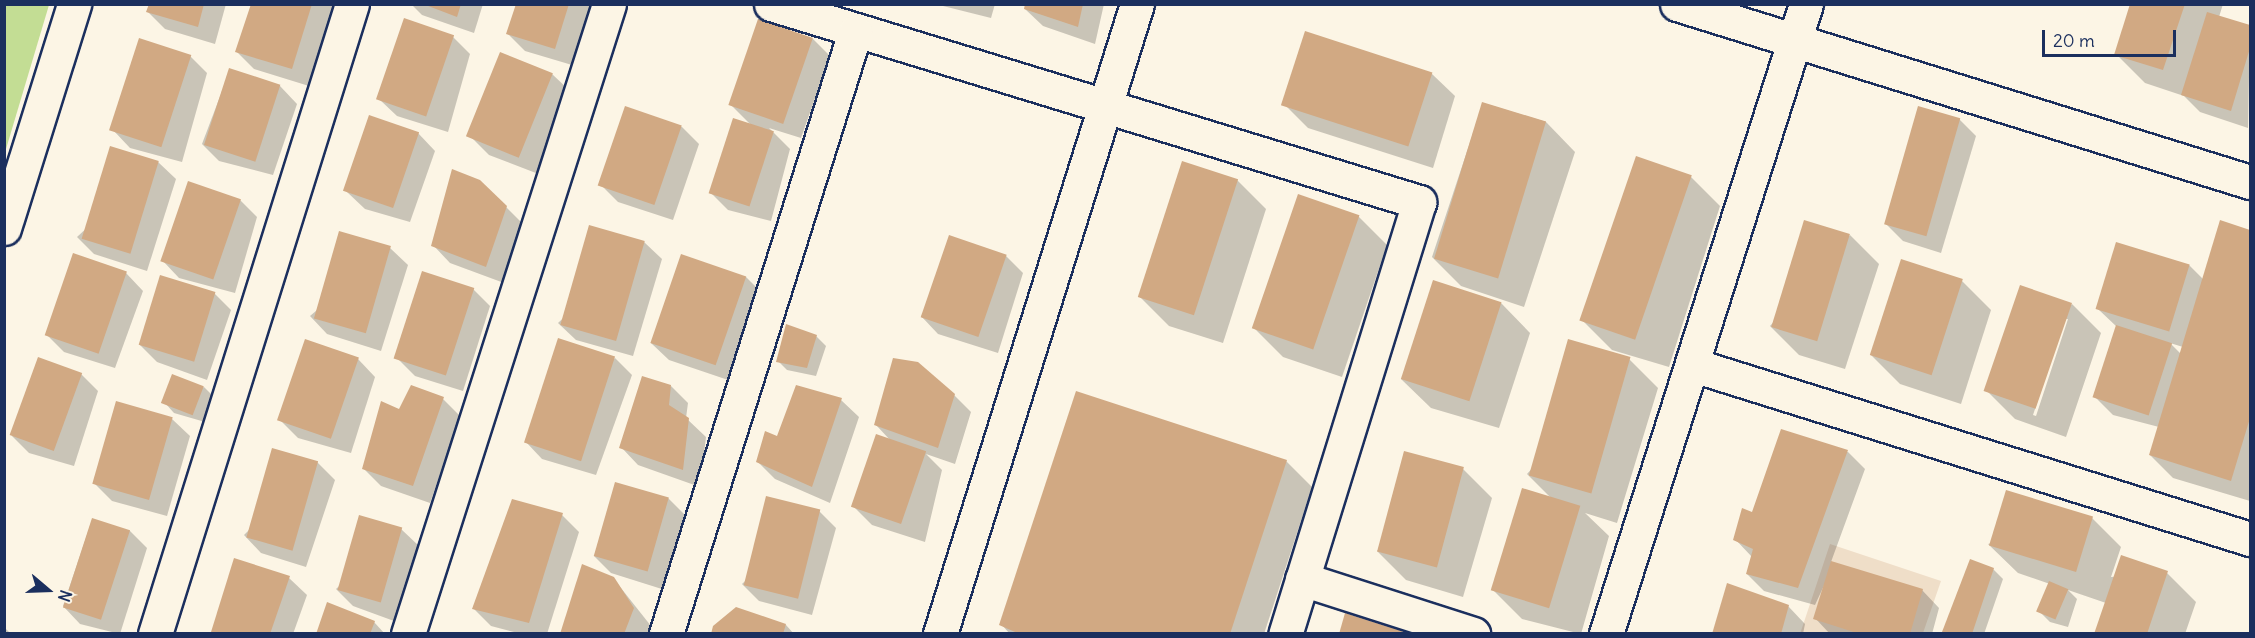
<!DOCTYPE html>
<style>
body{margin:0}
#map{position:relative;width:2255px;height:638px;overflow:hidden;background:#fcf5e5;font-family:Delius,sans-serif}
div>[style]{position:absolute}
.built>*{inset:0;background:#efdec8}
.green>*{inset:0;background:#c3dd94}
.shadow>*{inset:0;background:#0003}
.building>*{inset:0;background:#d1a983;transform-origin:0 0}
.roads{filter:drop-shadow(2px 0 #1b2f5e) drop-shadow(-2px 0 #1b2f5e) drop-shadow(0 2px #1b2f5e) drop-shadow(0 -2px #1b2f5e)}
.minor>*{height:33px;margin:-16.5px;padding:0 16.5px;transform-origin:16.5px;border-radius:16.5px;background:#fcf5e5}
span{translate:-50% -50%;white-space:nowrap;text-align:center;line-height:1.15;-webkit-text-stroke:5px #fcf5e5;paint-order:stroke}
.frame{position:absolute;inset:0;border:6px solid #1b2f5e;pointer-events:none}
.north{position:absolute;left:18px;top:560px;width:60px;height:60px;-webkit-text-stroke:4px #fcf5e5;paint-order:stroke;rotate:109deg;font-size:16px;font-weight:700;line-height:24px;text-align:center;color:#1b2f5e}
.north::after{content:'';display:block;margin:auto;width:21px;height:27px;background:#1b2f5e;clip-path:polygon(50% 0,100% 100%,50% 72%,0 100%)}
.scale{position:absolute;left:2042px;top:30px;width:134px;height:27px;box-sizing:border-box;border:3px solid #1b2f5e;border-top:0;padding-left:8px;font-size:18px;line-height:21px;white-space:nowrap;color:#1b2f5e;-webkit-text-stroke:4px #fcf5e5;paint-order:stroke}
</style>
<div id="map">
<div class="built">
<i style="clip-path:polygon(1830px 544px,1941px 581px,1923px 633px,1800px 634px)"></i>
</div>
<div class="green">
<i style="clip-path:polygon(4px 5px,49px 5px,6px 149px,4px 148px)"></i>
</div>
<div class="shadow">
<i style="clip-path:polygon(150px 4px,226px 4px,215px 44px,165px 29px,148px 12px)"></i>
<i style="clip-path:polygon(252px 4px,334px 4px,309px 86px,254px 69px,237px 52px)"></i>
<i style="clip-path:polygon(411px 4px,483px 4px,474px 33px,422px 15px)"></i>
<i style="clip-path:polygon(517px 4px,591px 4px,572px 65px,525px 51px,508px 34px)"></i>
<i style="clip-path:polygon(935px 4px,995px 4px,991px 18px)"></i>
<i style="clip-path:polygon(1027px 4px,1104px 4px,1095px 44px,1043px 26px,1025px 9px)"></i>
<i style="clip-path:polygon(2131px 4px,2223px 4px,2219px 17px,2250px 26px,2248px 128px,2200px 112px,2184px 96px,2145px 83px,2116px 54px)"></i>
<i style="clip-path:polygon(759px 21px,813px 39px,830px 56px,801px 138px,769px 128px,790px 149px,771px 221px,728px 210px,711px 193px,752px 126px,732px 106px)"></i>
<i style="clip-path:polygon(453px 37px,470px 54px,448px 132px,397px 116px,379px 99px)"></i>
<i style="clip-path:polygon(190px 56px,207px 73px,182px 162px,130px 148px,113px 130px)"></i>
<i style="clip-path:polygon(230px 70px,280px 86px,297px 104px,273px 175px,219px 161px,202px 144px)"></i>
<i style="clip-path:polygon(552px 74px,570px 91px,541px 175px,489px 155px,472px 138px)"></i>
<i style="clip-path:polygon(1432px 74px,1455px 96px,1433px 168px,1308px 128px,1285px 105px)"></i>
<i style="clip-path:polygon(1483px 103px,1546px 122px,1575px 152px,1524px 307px,1461px 286px,1432px 257px)"></i>
<i style="clip-path:polygon(626px 108px,682px 127px,699px 144px,673px 220px,618px 202px,601px 185px)"></i>
<i style="clip-path:polygon(1959px 119px,1976px 136px,1941px 253px,1903px 241px,1886px 224px)"></i>
<i style="clip-path:polygon(418px 133px,435px 151px,410px 222px,365px 209px,347px 192px)"></i>
<i style="clip-path:polygon(158px 162px,176px 179px,147px 271px,94px 254px,77px 237px)"></i>
<i style="clip-path:polygon(1691px 177px,1720px 206px,1669px 367px,1612px 350px,1583px 321px)"></i>
<i style="clip-path:polygon(1237px 180px,1266px 209px,1223px 343px,1169px 326px,1140px 297px)"></i>
<i style="clip-path:polygon(240px 200px,257px 217px,235px 293px,179px 278px,162px 260px)"></i>
<i style="clip-path:polygon(506px 207px,524px 225px,504px 283px,450px 263px,433px 245px)"></i>
<i style="clip-path:polygon(1358px 216px,1387px 245px,1342px 377px,1283px 357px,1254px 328px)"></i>
<i style="clip-path:polygon(evenodd,2221px 222px,2250px 231px,2250px 501px,2173px 478px,2150px 455px,2159px 427px,2113px 415px,2096px 398px,2117px 327px,2098px 309px,2189px 265px,2204px 280px,2221px 222px,2170px 343px,2183px 347px,2181px 354px,2170px 343px)"></i>
<i style="clip-path:polygon(1850px 235px,1879px 264px,1845px 369px,1799px 355px,1770px 326px)"></i>
<i style="clip-path:polygon(644px 242px,662px 259px,633px 356px,576px 340px,558px 323px)"></i>
<i style="clip-path:polygon(390px 248px,408px 265px,381px 351px,327px 334px,310px 316px)"></i>
<i style="clip-path:polygon(1006px 256px,1023px 273px,998px 353px,938px 334px,921px 316px)"></i>
<i style="clip-path:polygon(126px 273px,143px 291px,115px 368px,64px 352px,46px 334px)"></i>
<i style="clip-path:polygon(746px 277px,763px 294px,737px 383px,669px 360px,651px 343px)"></i>
<i style="clip-path:polygon(1962px 281px,1991px 310px,1961px 404px,1900px 384px,1871px 355px)"></i>
<i style="clip-path:polygon(473px 289px,490px 306px,463px 391px,415px 376px,398px 359px)"></i>
<i style="clip-path:polygon(214px 293px,231px 310px,207px 380px,157px 362px,140px 345px)"></i>
<i style="clip-path:polygon(1501px 303px,1530px 333px,1499px 428px,1431px 408px,1401px 379px)"></i>
<i style="clip-path:polygon(evenodd,2072px 304px,2101px 333px,2066px 437px,2015px 419px,1986px 390px,2072px 304px,2065px 319px,2068px 319px,2036px 416px,2033px 415px,2065px 319px)"></i>
<i style="clip-path:polygon(816px 336px,826px 346px,816px 376px,787px 370px,778px 361px)"></i>
<i style="clip-path:polygon(615px 358px,632px 375px,596px 475px,542px 459px,525px 441px)"></i>
<i style="clip-path:polygon(358px 359px,375px 377px,351px 453px,298px 438px,281px 421px)"></i>
<i style="clip-path:polygon(1629px 359px,1658px 388px,1617px 523px,1585px 513px,1609px 536px,1581px 634px,1522px 619px,1493px 590px,1551px 498px,1527px 474px)"></i>
<i style="clip-path:polygon(81px 374px,98px 391px,74px 466px,29px 453px,12px 436px)"></i>
<i style="clip-path:polygon(671px 386px,688px 403px,686px 418px,706px 437px,700px 487px,638px 465px,621px 447px)"></i>
<i style="clip-path:polygon(204px 387px,213px 396px,205px 422px,174px 413px,165px 403px)"></i>
<i style="clip-path:polygon(797px 387px,841px 400px,859px 417px,830px 503px,775px 479px,758px 462px,778px 438px)"></i>
<i style="clip-path:polygon(954px 395px,971px 412px,955px 464px,926px 454px,942px 470px,925px 542px,872px 525px,855px 508px,891px 441px,876px 425px)"></i>
<i style="clip-path:polygon(443px 399px,460px 416px,430px 503px,381px 486px,364px 469px,400px 412px)"></i>
<i style="clip-path:polygon(172px 419px,190px 436px,167px 516px,112px 501px,95px 484px)"></i>
<i style="clip-path:polygon(1782px 431px,1848px 452px,1865px 469px,1831px 562px,1922px 590px,1939px 608px,1932px 634px,1830px 634px,1815px 618px,1827px 579px,1815px 605px,1764px 591px,1747px 574px,1752px 557px,1735px 539px,1753px 514px)"></i>
<i style="clip-path:polygon(1286px 461px,1312px 487px,1264px 634px,1010px 634px,1001px 624px)"></i>
<i style="clip-path:polygon(317px 462px,335px 480px,306px 567px,261px 553px,244px 535px)"></i>
<i style="clip-path:polygon(1463px 469px,1492px 498px,1463px 597px,1406px 580px,1377px 551px)"></i>
<i style="clip-path:polygon(668px 498px,685px 515px,665px 590px,611px 573px,594px 556px)"></i>
<i style="clip-path:polygon(819px 511px,836px 528px,812px 615px,759px 601px,742px 584px)"></i>
<i style="clip-path:polygon(562px 515px,579px 532px,547px 634px,522px 634px,491px 626px,474px 609px)"></i>
<i style="clip-path:polygon(2092px 518px,2121px 547px,2111px 577px,2167px 573px,2196px 602px,2185px 634px,2095px 634px,2106px 603px,2068px 590px,2077px 599px,2068px 627px,2050px 622px,2041px 613px,2050px 584px,2018px 573px,1988px 544px)"></i>
<i style="clip-path:polygon(92px 520px,130px 531px,147px 548px,120px 634px,80px 624px,63px 606px)"></i>
<i style="clip-path:polygon(401px 529px,419px 546px,394px 621px,353px 606px,336px 589px)"></i>
<i style="clip-path:polygon(1971px 561px,1993px 569px,2003px 579px,1984px 634px,1945px 634px)"></i>
<i style="clip-path:polygon(289px 578px,307px 595px,293px 634px,213px 632px)"></i>
<i style="clip-path:polygon(613px 578px,651px 626px,648px 634px,562px 634px)"></i>
<i style="clip-path:polygon(1788px 606px,1805px 624px,1803px 634px,1714px 634px)"></i>
<i style="clip-path:polygon(374px 622px,385px 634px,318px 634px)"></i>
<i style="clip-path:polygon(786px 625px,794px 634px,712px 634px)"></i>
<i style="clip-path:polygon(4px 627px,11px 634px,4px 634px)"></i>
</div>
<div class="building">
<i style="clip-path:polygon(149px 4px,204px 4px,198px 27px,146px 12px)"></i>
<i style="clip-path:polygon(251px 4px,312px 4px,292px 69px,235px 52px)"></i>
<i style="clip-path:polygon(423px 4px,461px 4px,457px 17px)"></i>
<i style="clip-path:polygon(516px 4px,569px 4px,555px 49px,506px 34px)"></i>
<i style="clip-path:polygon(1025px 4px,1083px 4px,1078px 27px,1024px 9px)"></i>
<i style="clip-path:polygon(2130px 4px,2185px 4px,2163px 70px,2114px 55px)"></i>
<i style="clip-path:polygon(2207px 12px,2250px 25px,2250px 48px,2231px 111px,2181px 95px)"></i>
<i style="left:404px;top:18px;width:53px;height:86px;rotate:19deg"></i>
<i style="left:758px;top:19px;width:58px;height:91px;rotate:19deg"></i>
<i style="left:1305px;top:31px;width:134px;height:78px;rotate:18deg"></i>
<i style="left:139px;top:38px;width:55px;height:97px;rotate:18deg"></i>
<i style="left:500px;top:52px;width:57px;height:91px;rotate:22deg"></i>
<i style="left:229px;top:68px;width:54px;height:81px;rotate:18deg"></i>
<i style="left:1482px;top:102px;width:67px;height:164px;rotate:17deg"></i>
<i style="left:625px;top:106px;width:60px;height:84px;rotate:19deg"></i>
<i style="left:1918px;top:106px;width:44px;height:123px;rotate:16deg"></i>
<i style="left:369px;top:115px;width:53px;height:80px;rotate:19deg"></i>
<i style="left:733px;top:118px;width:43px;height:79px;rotate:18deg"></i>
<i style="left:110px;top:146px;width:51px;height:97px;rotate:17deg"></i>
<i style="left:1636px;top:156px;width:59px;height:174px;rotate:19deg"></i>
<i style="left:1182px;top:161px;width:59px;height:143px;rotate:18deg"></i>
<i style="clip-path:polygon(452px 169px,480px 180px,507px 206px,486px 267px,431px 246px)"></i>
<i style="left:188px;top:181px;width:56px;height:85px;rotate:19deg"></i>
<i style="left:1298px;top:194px;width:65px;height:142px;rotate:19deg"></i>
<i style="left:1804px;top:220px;width:48px;height:112px;rotate:17deg"></i>
<i style="clip-path:polygon(2220px 220px,2250px 230px,2250px 418px,2231px 481px,2149px 455px)"></i>
<i style="left:589px;top:225px;width:58px;height:104px;rotate:16deg"></i>
<i style="left:339px;top:231px;width:54px;height:91px;rotate:16deg"></i>
<i style="left:949px;top:235px;width:61px;height:87px;rotate:19deg"></i>
<i style="left:2116px;top:242px;width:77px;height:70px;rotate:17deg"></i>
<i style="left:73px;top:253px;width:57px;height:87px;rotate:19deg"></i>
<i style="left:681px;top:254px;width:69px;height:94px;rotate:19deg"></i>
<i style="left:1901px;top:259px;width:65px;height:101px;rotate:18deg"></i>
<i style="left:422px;top:271px;width:55px;height:92px;rotate:18deg"></i>
<i style="left:160px;top:275px;width:58px;height:73px;rotate:17deg"></i>
<i style="left:1433px;top:280px;width:72px;height:104px;rotate:18deg"></i>
<i style="left:2020px;top:285px;width:55px;height:112px;rotate:19deg"></i>
<i style="clip-path:polygon(786px 324px,817px 335px,807px 368px,776px 362px)"></i>
<i style="left:2116px;top:325px;width:59px;height:76px;rotate:18deg"></i>
<i style="left:558px;top:338px;width:60px;height:110px;rotate:18deg"></i>
<i style="left:305px;top:339px;width:57px;height:86px;rotate:19deg"></i>
<i style="left:1568px;top:339px;width:65px;height:142px;rotate:16deg"></i>
<i style="left:38px;top:357px;width:47px;height:83px;rotate:20deg"></i>
<i style="clip-path:polygon(893px 358px,918px 362px,955px 394px,938px 448px,874px 425px)"></i>
<i style="left:172px;top:374px;width:34px;height:31px;rotate:21deg"></i>
<i style="clip-path:polygon(642px 376px,671px 385px,669px 405px,689px 418px,683px 470px,619px 448px)"></i>
<i style="clip-path:polygon(411px 385px,444px 397px,413px 486px,362px 469px,381px 401px,399px 409px)"></i>
<i style="clip-path:polygon(796px 385px,842px 398px,812px 487px,756px 462px,765px 431px,777px 436px)"></i>
<i style="clip-path:polygon(1076px 391px,1287px 460px,1230px 634px,1020px 634px,999px 625px)"></i>
<i style="left:116px;top:401px;width:59px;height:86px;rotate:16deg"></i>
<i style="clip-path:polygon(1781px 429px,1848px 450px,1798px 588px,1746px 574px,1753px 549px,1733px 540px,1742px 508px,1752px 512px)"></i>
<i style="left:876px;top:434px;width:53px;height:77px;rotate:19deg"></i>
<i style="left:272px;top:448px;width:48px;height:93px;rotate:16deg"></i>
<i style="left:1404px;top:451px;width:62px;height:104px;rotate:15deg"></i>
<i style="left:615px;top:482px;width:56px;height:77px;rotate:16deg"></i>
<i style="left:1522px;top:488px;width:61px;height:107px;rotate:17deg"></i>
<i style="left:2006px;top:490px;width:91px;height:58px;rotate:17deg"></i>
<i style="left:766px;top:496px;width:56px;height:92px;rotate:14deg"></i>
<i style="clip-path:polygon(512px 499px,563px 513px,529px 623px,472px 609px)"></i>
<i style="left:359px;top:515px;width:45px;height:78px;rotate:16deg"></i>
<i style="left:92px;top:518px;width:40px;height:94px;rotate:18deg"></i>
<i style="clip-path:polygon(2121px 555px,2168px 571px,2147px 634px,2094px 634px)"></i>
<i style="clip-path:polygon(234px 558px,290px 576px,270px 634px,211px 632px)"></i>
<i style="clip-path:polygon(1970px 559px,1994px 568px,1972px 634px,1942px 632px)"></i>
<i style="clip-path:polygon(1831px 561px,1923px 589px,1910px 634px,1860px 634px,1813px 619px)"></i>
<i style="clip-path:polygon(582px 564px,614px 577px,634px 608px,624px 634px,560px 634px)"></i>
<i style="left:2049px;top:581px;width:21px;height:33px;rotate:23deg"></i>
<i style="clip-path:polygon(1727px 583px,1789px 605px,1781px 634px,1712px 634px)"></i>
<i style="clip-path:polygon(327px 602px,375px 621px,370px 634px,316px 634px)"></i>
<i style="clip-path:polygon(736px 607px,786px 624px,783px 634px,711px 634px,713px 626px)"></i>
<i style="clip-path:polygon(1345px 613px,1408px 633px,1408px 634px,1339px 634px)"></i>
</div>
<div class="roads">
<div class="minor">
<i style="left:771px;top:4px;width:678px;rotate:16.99deg"></i>
<i style="left:1419px;top:202px;width:452px;rotate:107.2deg"></i>
<i style="left:1677px;top:4px;width:600px;rotate:17.26deg"></i>
<i style="left:4px;top:228px;width:235px;rotate:-72.6deg"></i>
<i style="left:1693px;top:365px;width:584px;rotate:17.35deg"></i>
<i style="left:1302px;top:579px;width:180px;rotate:17.8deg"></i>
<i style="left:155px;top:634px;width:660px;rotate:-72.64deg"></i>
<i style="left:408px;top:634px;width:661px;rotate:-72.3deg"></i>
<i style="left:666px;top:634px;width:631px;rotate:-72.57deg"></i>
<i style="left:940px;top:634px;width:660px;rotate:-72.64deg"></i>
<i style="left:1606px;top:634px;width:661px;rotate:-72.39deg"></i>
</div>
</div>
<div class="frame"></div>
<div class="north">N</div>
<div class="scale">20 m</div>
</div>
